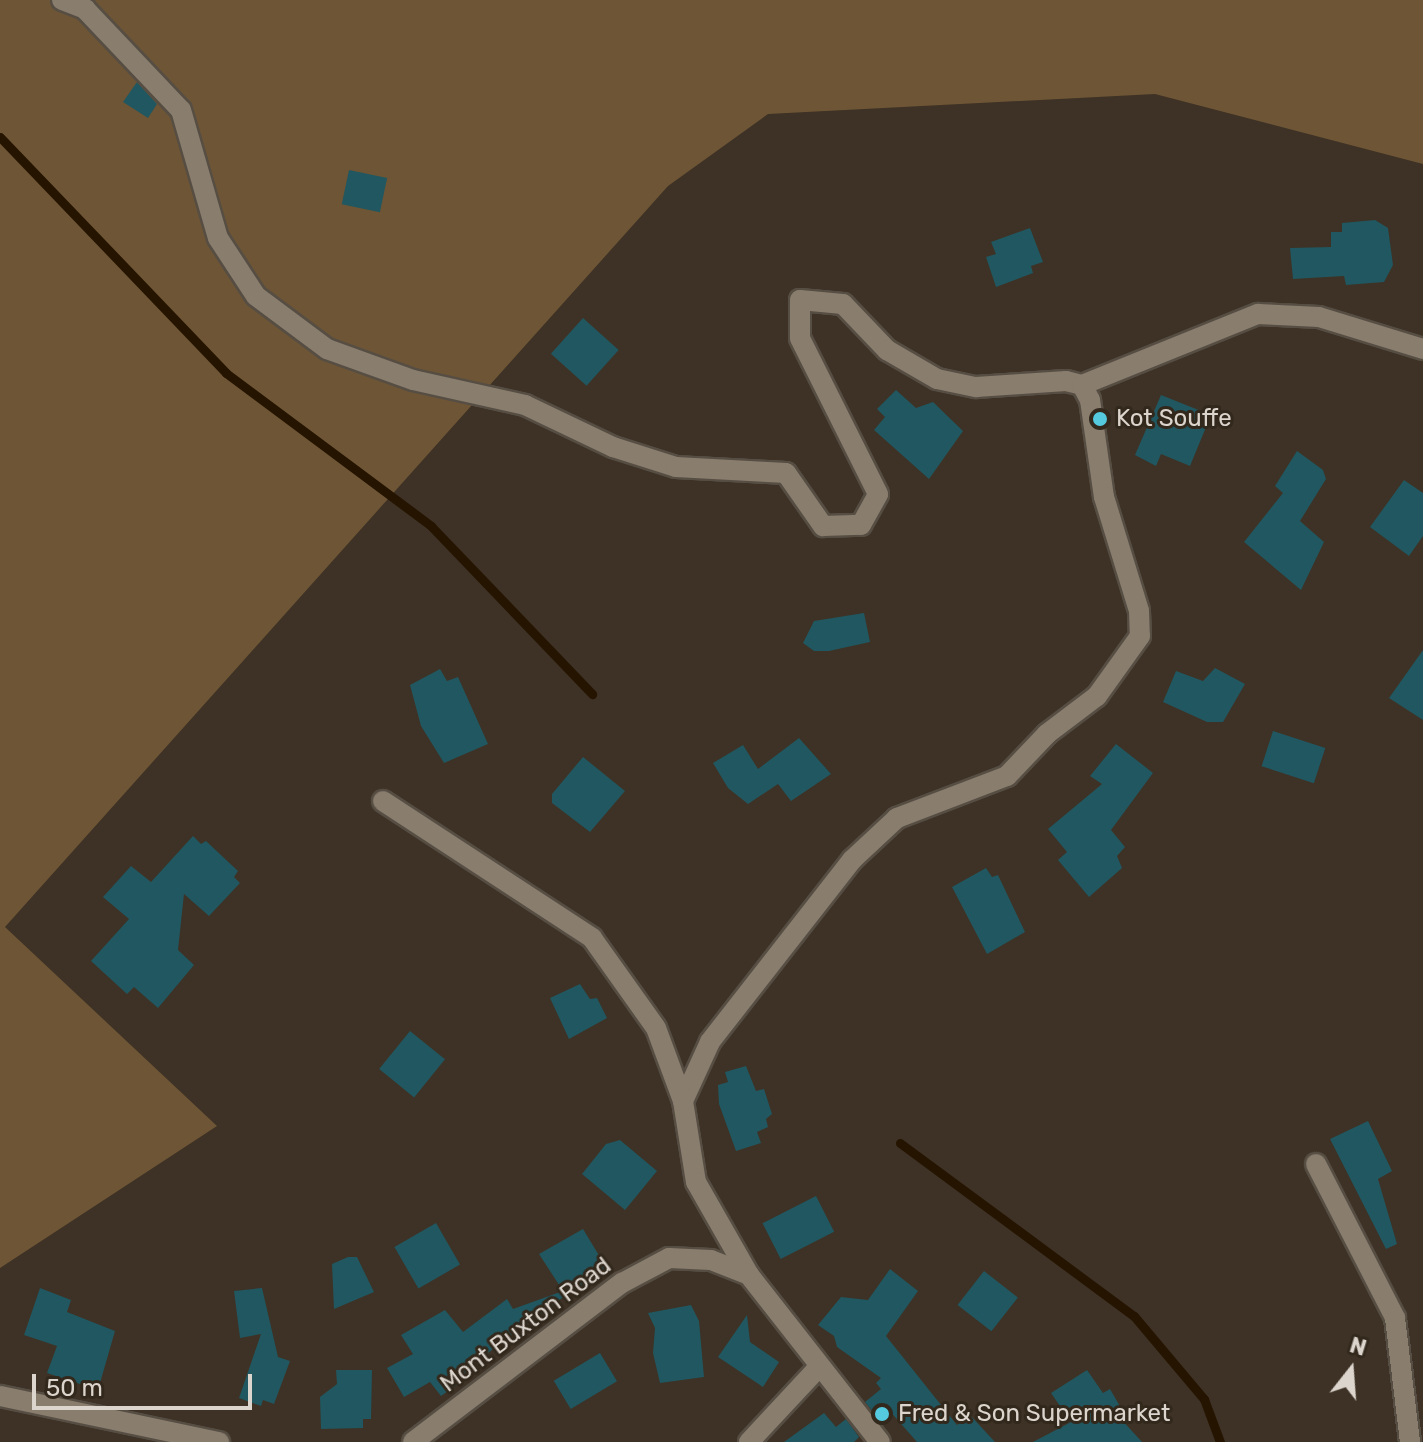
<!DOCTYPE html>
<style>
body{margin:0}
#map{position:relative;width:1423px;height:1442px;overflow:hidden;background:#3d3225;font-family:Rubik,sans-serif}
div>[style]{position:absolute}
.forest>*{inset:0;background:#6e5535}
.stream>*{height:9px;margin:-4.5px;padding:0 4.5px;transform-origin:4.5px;border-radius:4.5px;background:#251400}
.building>*{inset:0;background:#215760;transform-origin:0 0}
.roads{filter:drop-shadow(2px 0 #574e43) drop-shadow(-2px 0 #574e43) drop-shadow(0 2px #574e43) drop-shadow(0 -2px #574e43)}
.minor>*{height:20px;margin:-10px;padding:0 10px;transform-origin:10px;border-radius:10px;background:#897d6e}
.dots>*{width:22px;height:22px;translate:-50% -50%;box-sizing:border-box;border:4px solid #32281c;border-radius:50%}
span{translate:-50% -50%;white-space:nowrap;text-align:center;line-height:1.15;-webkit-text-stroke:6px #32281c;paint-order:stroke}
.poi-label{font-size:24px;color:#dcd5cd}
.left{translate:0 -50%;text-align:left}
.street-label{font-size:24px;color:#dcd5cd}
.north{position:absolute;left:1311px;top:1330px;width:80px;height:80px;-webkit-text-stroke:6px #32281c;paint-order:stroke;rotate:17deg;font-size:22px;font-weight:700;line-height:32px;text-align:center;color:#dcd5cd}
.north::after{content:'';display:block;margin:auto;width:28px;height:36px;background:#dcd5cd;clip-path:polygon(50% 0,100% 100%,50% 72%,0 100%)}
.scale{position:absolute;left:32px;top:1374px;width:220px;height:36px;box-sizing:border-box;border:4px solid #dcd5cd;border-top:0;padding-left:10px;font-size:24px;line-height:28px;white-space:nowrap;color:#dcd5cd;-webkit-text-stroke:6px #32281c;paint-order:stroke}
</style>
<div id="map">
<div class="forest">
<i style="clip-path:polygon(0 0,1423px 0,1423px 164px,1155px 94px,768px 114px,668px 186px,5px 927px,217px 1126px,0 1268px)"></i>
</div>
<div class="stream">
<i style="left:0;top:137px;width:327px;rotate:46.2deg"></i>
<i style="left:226px;top:373px;width:256px;rotate:36.7deg"></i>
<i style="left:431px;top:526px;width:233px;rotate:46.2deg"></i>
<i style="left:900px;top:1143px;width:291px;rotate:36.5deg"></i>
<i style="left:1134px;top:1316px;width:109px;rotate:49.9deg"></i>
<i style="left:1204px;top:1399px;width:46px;rotate:69.6deg"></i>
</div>
<div class="building">
<i style="clip-path:polygon(137px 82px,157px 104px,148px 118px,123px 102px)"></i>
<i style="left:349px;top:170px;width:39px;height:35px;rotate:12deg"></i>
<i style="clip-path:polygon(1375px 220px,1388px 228px,1393px 265px,1384px 282px,1346px 285px,1344px 276px,1293px 279px,1290px 248px,1331px 247px,1331px 232px,1342px 232px,1342px 223px)"></i>
<i style="clip-path:polygon(1030px 228px,1043px 262px,1031px 266px,1033px 273px,996px 287px,986px 257px,996px 254px,991px 242px)"></i>
<i style="left:583px;top:318px;width:48px;height:48px;rotate:42deg"></i>
<i style="clip-path:polygon(896px 390px,916px 408px,933px 402px,963px 431px,929px 479px,874px 430px,885px 417px,877px 409px)"></i>
<i style="clip-path:polygon(1161px 395px,1211px 415px,1190px 466px,1161px 454px,1156px 466px,1135px 455px)"></i>
<i style="clip-path:polygon(1297px 451px,1323px 470px,1326px 479px,1300px 521px,1324px 542px,1301px 590px,1244px 542px,1283px 493px,1275px 486px)"></i>
<i style="clip-path:polygon(1404px 480px,1423px 493px,1423px 536px,1409px 556px,1370px 527px)"></i>
<i style="clip-path:polygon(864px 613px,870px 642px,829px 651px,814px 651px,803px 643px,814px 621px)"></i>
<i style="clip-path:polygon(1423px 650px,1423px 720px,1389px 698px)"></i>
<i style="clip-path:polygon(1215px 668px,1245px 684px,1223px 722px,1207px 722px,1163px 702px,1176px 671px,1203px 681px)"></i>
<i style="clip-path:polygon(440px 669px,447px 681px,458px 677px,488px 744px,444px 763px,421px 726px,410px 685px)"></i>
<i style="left:1273px;top:731px;width:55px;height:37px;rotate:18deg"></i>
<i style="clip-path:polygon(799px 738px,831px 774px,791px 801px,778px 784px,748px 804px,728px 788px,713px 763px,743px 745px,758px 769px)"></i>
<i style="clip-path:polygon(1116px 744px,1153px 773px,1111px 830px,1125px 847px,1117px 856px,1122px 868px,1089px 897px,1058px 860px,1067px 852px,1048px 829px,1102px 784px,1090px 776px)"></i>
<i style="clip-path:polygon(583px 757px,625px 791px,590px 832px,552px 803px,552px 794px)"></i>
<i style="clip-path:polygon(193px 836px,201px 844px,206px 841px,238px 871px,234px 877px,240px 883px,209px 916px,184px 894px,178px 950px,194px 965px,158px 1008px,134px 987px,127px 994px,91px 961px,129px 919px,103px 897px,131px 866px,151px 882px)"></i>
<i style="clip-path:polygon(986px 868px,992px 877px,998px 875px,1025px 932px,987px 954px,952px 887px)"></i>
<i style="clip-path:polygon(580px 984px,590px 999px,597px 998px,607px 1018px,569px 1039px,550px 998px)"></i>
<i style="left:410px;top:1031px;width:45px;height:49px;rotate:39deg"></i>
<i style="clip-path:polygon(746px 1066px,756px 1091px,764px 1089px,772px 1114px,766px 1119px,768px 1127px,757px 1132px,761px 1143px,736px 1151px,719px 1104px,718px 1085px,728px 1082px,725px 1072px)"></i>
<i style="clip-path:polygon(1368px 1121px,1392px 1171px,1378px 1179px,1397px 1244px,1386px 1249px,1330px 1139px)"></i>
<i style="clip-path:polygon(620px 1140px,657px 1171px,625px 1210px,582px 1174px,606px 1144px)"></i>
<i style="left:816px;top:1196px;width:40px;height:60px;rotate:63deg"></i>
<i style="left:436px;top:1223px;width:48px;height:48px;rotate:60deg"></i>
<i style="clip-path:polygon(583px 1229px,609px 1272px,566px 1295px,465px 1370px,469px 1376px,441px 1396px,430px 1382px,404px 1397px,387px 1368px,413px 1354px,401px 1335px,445px 1310px,463px 1332px,507px 1299px,513px 1309px,563px 1291px,539px 1254px)"></i>
<i style="clip-path:polygon(348px 1257px,357px 1257px,374px 1292px,334px 1309px,332px 1264px)"></i>
<i style="clip-path:polygon(890px 1269px,918px 1291px,886px 1336px,957px 1425px,970px 1415px,995px 1442px,917px 1442px,888px 1409px,878px 1418px,865px 1402px,881px 1389px,876px 1383px,881px 1378px,837px 1347px,834px 1336px,818px 1325px,841px 1297px,868px 1300px)"></i>
<i style="left:984px;top:1271px;width:43px;height:43px;rotate:38deg"></i>
<i style="clip-path:polygon(40px 1288px,71px 1300px,67px 1312px,115px 1331px,98px 1390px,47px 1373px,57px 1346px,24px 1335px)"></i>
<i style="clip-path:polygon(262px 1288px,278px 1357px,290px 1361px,274px 1404px,263px 1400px,261px 1406px,239px 1398px,261px 1334px,240px 1338px,234px 1291px)"></i>
<i style="clip-path:polygon(691px 1305px,699px 1321px,704px 1377px,660px 1383px,653px 1353px,655px 1328px,648px 1313px)"></i>
<i style="clip-path:polygon(747px 1315px,750px 1342px,779px 1362px,763px 1387px,718px 1357px)"></i>
<i style="left:600px;top:1353px;width:33px;height:54px;rotate:59deg"></i>
<i style="clip-path:polygon(336px 1370px,372px 1370px,371px 1419px,363px 1419px,363px 1428px,321px 1429px,320px 1397px,337px 1384px)"></i>
<i style="clip-path:polygon(1087px 1370px,1103px 1393px,1110px 1389px,1125px 1415px,1120px 1418px,1142px 1442px,1033px 1442px,1071px 1422px,1051px 1393px)"></i>
<i style="clip-path:polygon(824px 1413px,836px 1427px,846px 1419px,859px 1437px,854px 1442px,784px 1442px)"></i>
</div>
<div class="roads">
<div class="minor">
<i style="left:62px;top:0;width:25px;rotate:21deg"></i>
<i style="left:85px;top:9px;width:139px;rotate:46.5deg"></i>
<i style="left:181px;top:110px;width:133px;rotate:73.9deg"></i>
<i style="left:218px;top:238px;width:69px;rotate:56.8deg"></i>
<i style="left:256px;top:296px;width:89px;rotate:36.7deg"></i>
<i style="left:327px;top:349px;width:91px;rotate:19.8deg"></i>
<i style="left:413px;top:380px;width:115px;rotate:12.6deg"></i>
<i style="left:525px;top:405px;width:98px;rotate:25.5deg"></i>
<i style="left:613px;top:447px;width:66px;rotate:17.6deg"></i>
<i style="left:676px;top:467px;width:110px;rotate:3.1deg"></i>
<i style="left:786px;top:473px;width:65px;rotate:55.1deg"></i>
<i style="left:823px;top:526px;width:38px;rotate:-2deg"></i>
<i style="left:861px;top:525px;width:35px;rotate:-61deg"></i>
<i style="left:878px;top:494px;width:174px;rotate:-116.6deg"></i>
<i style="left:800px;top:338px;width:38px;rotate:-90deg"></i>
<i style="left:800px;top:300px;width:43px;rotate:5.3deg"></i>
<i style="left:843px;top:304px;width:64px;rotate:46.3deg"></i>
<i style="left:887px;top:350px;width:58px;rotate:30.1deg"></i>
<i style="left:937px;top:379px;width:40px;rotate:12deg"></i>
<i style="left:976px;top:387px;width:90px;rotate:-3.8deg"></i>
<i style="left:1066px;top:381px;width:16px;rotate:14deg"></i>
<i style="left:1082px;top:385px;width:17px;rotate:62deg"></i>
<i style="left:1090px;top:400px;width:98px;rotate:81.8deg"></i>
<i style="left:1104px;top:497px;width:119px;rotate:72.9deg"></i>
<i style="left:1139px;top:611px;width:25px;rotate:88deg"></i>
<i style="left:1140px;top:636px;width:74px;rotate:125.6deg"></i>
<i style="left:1097px;top:696px;width:63px;rotate:142.8deg"></i>
<i style="left:1047px;top:734px;width:58px;rotate:133.6deg"></i>
<i style="left:1007px;top:776px;width:118px;rotate:159.1deg"></i>
<i style="left:897px;top:818px;width:62px;rotate:137deg"></i>
<i style="left:852px;top:860px;width:231px;rotate:128deg"></i>
<i style="left:710px;top:1042px;width:65px;rotate:114.6deg"></i>
<i style="left:683px;top:1101px;width:82px;rotate:80.9deg"></i>
<i style="left:696px;top:1182px;width:107px;rotate:60.3deg"></i>
<i style="left:749px;top:1275px;width:212px;rotate:51.9deg"></i>
<i style="left:1082px;top:385px;width:190px;rotate:-22deg"></i>
<i style="left:1258px;top:314px;width:61px;rotate:2.8deg"></i>
<i style="left:1319px;top:317px;width:109px;rotate:17.1deg"></i>
<i style="left:383px;top:801px;width:250px;rotate:33.2deg"></i>
<i style="left:592px;top:938px;width:110px;rotate:54.6deg"></i>
<i style="left:656px;top:1028px;width:78px;rotate:69.7deg"></i>
<i style="left:1316px;top:1164px;width:173px;rotate:62.8deg"></i>
<i style="left:1395px;top:1318px;width:125px;rotate:83.1deg"></i>
<i style="left:0;top:1396px;width:224px;rotate:11.9deg"></i>
<i style="left:413px;top:1442px;width:263px;rotate:-37.3deg"></i>
<i style="left:622px;top:1283px;width:53px;rotate:-28deg"></i>
<i style="left:669px;top:1258px;width:42px;rotate:2.7deg"></i>
<i style="left:711px;top:1260px;width:41px;rotate:21.5deg"></i>
<i style="left:749px;top:1442px;width:103px;rotate:-47deg"></i>
</div>
</div>
<div class="dots">
<i style="left:1100px;top:419px;background:#55cadf"></i>
<i style="left:882px;top:1414px;background:#55cadf"></i>
</div>
<div class="poi-label">
<span class="left" style="left:1116px;top:419px">Kot Souffe</span>
<span class="left" style="left:898px;top:1414px">Fred &amp; Son Supermarket</span>
</div>
<div class="street-label">
<span style="left:526px;top:1325px;rotate:-37deg">Mont Buxton Road</span>
</div>
<div class="north">N</div>
<div class="scale">50 m</div>
</div>
